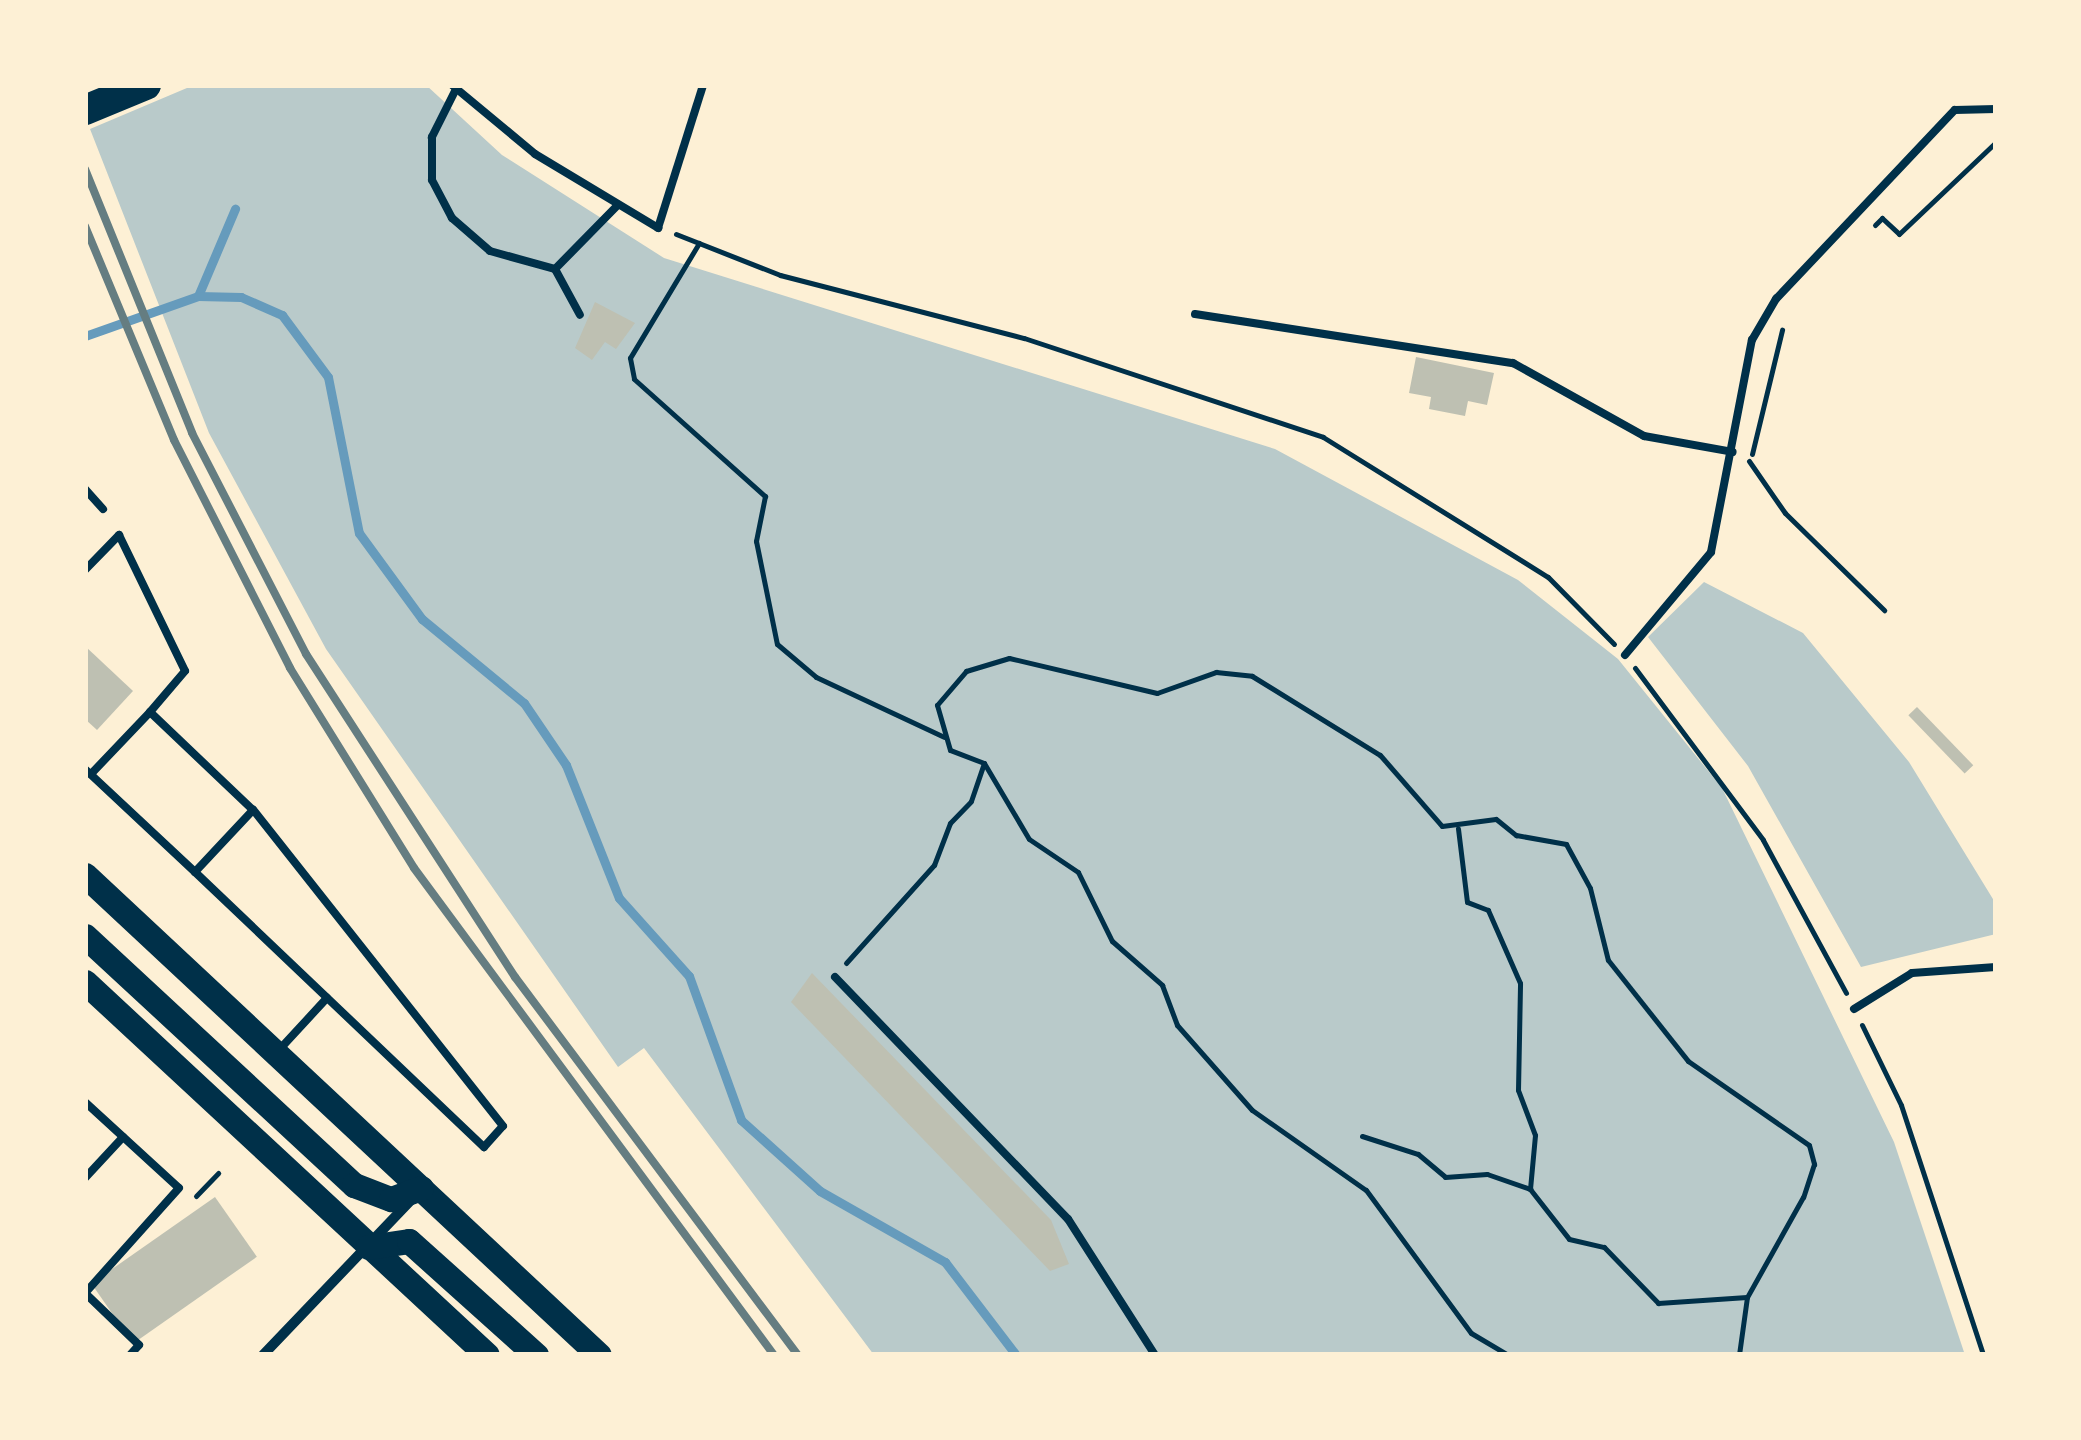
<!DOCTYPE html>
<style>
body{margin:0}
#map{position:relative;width:2081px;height:1440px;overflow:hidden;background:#fdf0d5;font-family:Mulish,sans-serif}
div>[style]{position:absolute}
.green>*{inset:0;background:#b9caca}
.stream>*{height:9px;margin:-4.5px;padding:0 4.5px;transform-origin:4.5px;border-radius:4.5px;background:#669bbc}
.building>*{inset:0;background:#bec0b2;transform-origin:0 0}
.path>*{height:5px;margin:-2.5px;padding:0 2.5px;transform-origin:2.5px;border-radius:2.5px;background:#003049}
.service>*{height:8px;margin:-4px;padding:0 4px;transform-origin:4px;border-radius:4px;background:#003049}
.minor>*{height:10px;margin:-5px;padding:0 5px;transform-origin:5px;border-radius:5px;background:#003049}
.primary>*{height:25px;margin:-12.5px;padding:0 12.5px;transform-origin:12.5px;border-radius:12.5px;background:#003049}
.motorway>*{height:30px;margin:-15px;padding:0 15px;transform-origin:15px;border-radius:15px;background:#003049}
.rail>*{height:8px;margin:-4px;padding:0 4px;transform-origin:4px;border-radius:4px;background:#657d81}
span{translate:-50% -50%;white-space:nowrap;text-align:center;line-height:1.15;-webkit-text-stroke:10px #fdf0d5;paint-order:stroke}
.frame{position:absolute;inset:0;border:88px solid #fdf0d5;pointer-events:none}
</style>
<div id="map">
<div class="green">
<i style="clip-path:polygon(194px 85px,426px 85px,502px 155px,664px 258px,1275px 449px,1518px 580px,1618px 659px,1722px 788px,1894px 1142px,1965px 1355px,874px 1355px,644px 1048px,618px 1067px,326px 649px,209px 433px,90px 129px)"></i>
<i style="clip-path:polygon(1704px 582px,1803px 633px,1909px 762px,1996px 904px,1996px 934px,1861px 967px,1748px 766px,1648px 637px)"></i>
</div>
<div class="stream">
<i style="left:198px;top:296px;width:95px;rotate:-67deg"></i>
<i style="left:85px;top:336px;width:120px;rotate:-19.5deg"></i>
<i style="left:198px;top:296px;width:43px;rotate:1.3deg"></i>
<i style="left:241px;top:297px;width:45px;rotate:23.7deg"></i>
<i style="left:282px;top:315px;width:77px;rotate:53.4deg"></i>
<i style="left:328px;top:377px;width:159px;rotate:78.8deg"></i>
<i style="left:359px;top:533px;width:107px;rotate:53.8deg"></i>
<i style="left:422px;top:619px;width:132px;rotate:39.5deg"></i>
<i style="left:524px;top:703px;width:75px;rotate:55.9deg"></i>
<i style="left:566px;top:765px;width:143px;rotate:68.3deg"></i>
<i style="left:619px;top:898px;width:105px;rotate:48.1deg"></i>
<i style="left:689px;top:976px;width:153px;rotate:70.1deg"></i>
<i style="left:741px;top:1120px;width:106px;rotate:41.9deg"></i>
<i style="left:820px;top:1191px;width:144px;rotate:29.6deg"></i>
<i style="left:945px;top:1262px;width:117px;rotate:52.6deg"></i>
</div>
<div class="building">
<i style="clip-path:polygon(595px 302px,635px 323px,616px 349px,605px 342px,592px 360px,575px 348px)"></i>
<i style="clip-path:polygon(1416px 357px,1494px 373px,1487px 405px,1468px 401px,1465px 416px,1429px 409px,1431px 397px,1409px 393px)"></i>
<i style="clip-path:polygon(85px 646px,133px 691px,97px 730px,85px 719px)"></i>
<i style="left:1917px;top:707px;width:81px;height:12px;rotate:46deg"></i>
<i style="clip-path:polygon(812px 973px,1051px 1220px,1069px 1264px,1050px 1271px,791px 1002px)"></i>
<i style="left:215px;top:1197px;width:73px;height:151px;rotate:55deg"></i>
</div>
<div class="path">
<i style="left:1875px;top:225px;width:10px;rotate:-45deg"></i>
<i style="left:1882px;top:218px;width:23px;rotate:43deg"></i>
<i style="left:1899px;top:234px;width:134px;rotate:-43.5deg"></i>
<i style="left:676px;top:234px;width:112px;rotate:21.5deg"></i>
<i style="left:780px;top:275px;width:252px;rotate:14.5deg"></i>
<i style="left:1024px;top:338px;width:315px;rotate:18.3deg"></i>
<i style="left:1323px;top:437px;width:265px;rotate:31.9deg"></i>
<i style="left:1548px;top:577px;width:94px;rotate:45.4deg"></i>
<i style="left:699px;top:243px;width:134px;rotate:121deg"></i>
<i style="left:630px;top:358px;width:21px;rotate:79deg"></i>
<i style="left:634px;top:379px;width:176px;rotate:41.8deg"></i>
<i style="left:765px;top:496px;width:46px;rotate:101.3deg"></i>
<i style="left:756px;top:541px;width:105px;rotate:78.5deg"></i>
<i style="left:777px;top:644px;width:51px;rotate:40.2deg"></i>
<i style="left:816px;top:677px;width:141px;rotate:25.1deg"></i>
<i style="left:1752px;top:454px;width:128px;rotate:-76.4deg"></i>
<i style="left:1749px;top:461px;width:63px;rotate:55.3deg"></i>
<i style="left:1785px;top:513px;width:139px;rotate:44.4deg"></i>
<i style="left:1635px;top:668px;width:214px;rotate:53.3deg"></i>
<i style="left:1763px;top:840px;width:174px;rotate:61.5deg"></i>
<i style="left:984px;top:763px;width:88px;rotate:59.4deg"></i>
<i style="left:1029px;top:839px;width:59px;rotate:34deg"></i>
<i style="left:1078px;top:872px;width:77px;rotate:63.8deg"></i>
<i style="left:1112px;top:941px;width:67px;rotate:41.3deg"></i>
<i style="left:1162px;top:985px;width:43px;rotate:69.4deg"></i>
<i style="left:1177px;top:1025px;width:113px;rotate:48.6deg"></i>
<i style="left:1252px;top:1110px;width:139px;rotate:35.1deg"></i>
<i style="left:1366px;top:1190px;width:177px;rotate:53.7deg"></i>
<i style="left:1471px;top:1333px;width:43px;rotate:30.7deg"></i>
<i style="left:846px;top:963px;width:132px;rotate:-48.1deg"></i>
<i style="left:934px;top:865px;width:45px;rotate:-69.1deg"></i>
<i style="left:950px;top:823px;width:30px;rotate:-46deg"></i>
<i style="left:971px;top:801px;width:40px;rotate:-71.1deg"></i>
<i style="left:984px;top:763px;width:36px;rotate:-159deg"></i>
<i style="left:950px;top:750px;width:47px;rotate:-106.1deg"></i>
<i style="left:937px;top:705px;width:45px;rotate:-49.5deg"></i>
<i style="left:966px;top:671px;width:45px;rotate:-16.8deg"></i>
<i style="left:1009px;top:658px;width:152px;rotate:13.3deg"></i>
<i style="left:1157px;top:693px;width:63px;rotate:-19.6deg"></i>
<i style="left:1216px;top:672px;width:36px;rotate:6deg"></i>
<i style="left:1252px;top:676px;width:150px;rotate:31.7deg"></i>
<i style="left:1380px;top:755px;width:94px;rotate:48.9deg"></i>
<i style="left:1442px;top:826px;width:54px;rotate:-7.4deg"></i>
<i style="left:1496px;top:819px;width:26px;rotate:39deg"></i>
<i style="left:1516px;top:835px;width:51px;rotate:10.2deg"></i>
<i style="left:1566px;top:844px;width:50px;rotate:61.4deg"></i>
<i style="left:1590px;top:888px;width:74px;rotate:76deg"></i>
<i style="left:1608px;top:960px;width:129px;rotate:51.6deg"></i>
<i style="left:1688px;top:1061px;width:147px;rotate:34.8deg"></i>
<i style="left:1809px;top:1145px;width:20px;rotate:75deg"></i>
<i style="left:1814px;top:1164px;width:35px;rotate:108deg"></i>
<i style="left:1803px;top:1197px;width:115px;rotate:119.2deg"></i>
<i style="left:1747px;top:1297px;width:59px;rotate:97.9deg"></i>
<i style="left:1862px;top:1025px;width:89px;rotate:64deg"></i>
<i style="left:1901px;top:1105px;width:263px;rotate:71.8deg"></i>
<i style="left:1362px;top:1136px;width:59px;rotate:17.8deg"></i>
<i style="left:1418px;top:1154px;width:35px;rotate:40deg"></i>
<i style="left:1445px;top:1177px;width:42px;rotate:-4.1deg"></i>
<i style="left:1487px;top:1174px;width:46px;rotate:19.2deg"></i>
<i style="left:1530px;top:1189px;width:54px;rotate:-84.7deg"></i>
<i style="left:1535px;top:1135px;width:48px;rotate:-110.7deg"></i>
<i style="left:1518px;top:1090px;width:107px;rotate:-88.9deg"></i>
<i style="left:1520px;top:983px;width:80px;rotate:-113.7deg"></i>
<i style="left:1488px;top:910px;width:22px;rotate:-159deg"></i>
<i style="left:1467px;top:902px;width:74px;rotate:-97deg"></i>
<i style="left:1530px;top:1189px;width:63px;rotate:52deg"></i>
<i style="left:1569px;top:1239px;width:36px;rotate:13deg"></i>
<i style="left:1604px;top:1247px;width:78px;rotate:46deg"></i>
<i style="left:1658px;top:1303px;width:89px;rotate:-3.9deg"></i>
<i style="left:196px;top:1196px;width:32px;rotate:-46deg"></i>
</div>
<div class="service">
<i style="left:452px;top:85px;width:108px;rotate:39.7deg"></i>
<i style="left:535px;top:154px;width:144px;rotate:31deg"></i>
<i style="left:658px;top:228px;width:150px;rotate:-72.5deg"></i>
<i style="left:456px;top:89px;width:54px;rotate:116.6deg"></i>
<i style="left:432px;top:137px;width:43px;rotate:90deg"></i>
<i style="left:432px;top:180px;width:43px;rotate:62.2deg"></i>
<i style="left:452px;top:218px;width:50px;rotate:41deg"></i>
<i style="left:490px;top:251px;width:67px;rotate:15.5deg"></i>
<i style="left:555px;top:269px;width:52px;rotate:61.5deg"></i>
<i style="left:555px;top:269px;width:90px;rotate:-45.5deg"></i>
<i style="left:1195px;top:314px;width:322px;rotate:8.8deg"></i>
<i style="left:1513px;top:363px;width:150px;rotate:29.1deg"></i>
<i style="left:1644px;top:436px;width:90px;rotate:10.2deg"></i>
<i style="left:85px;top:489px;width:27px;rotate:48deg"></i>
<i style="left:85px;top:570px;width:49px;rotate:-45.8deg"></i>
<i style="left:119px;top:535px;width:151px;rotate:64.1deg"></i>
<i style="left:185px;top:671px;width:54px;rotate:130.5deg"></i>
<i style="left:150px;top:712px;width:142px;rotate:43.6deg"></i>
<i style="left:253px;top:810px;width:85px;rotate:133.1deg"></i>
<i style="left:195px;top:872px;width:151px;rotate:-136.9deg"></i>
<i style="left:1625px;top:655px;width:134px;rotate:-50.1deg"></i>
<i style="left:1711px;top:552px;width:216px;rotate:-79.1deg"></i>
<i style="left:1752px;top:340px;width:48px;rotate:-59.7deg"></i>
<i style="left:1776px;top:299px;width:260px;rotate:-46.6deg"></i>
<i style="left:1955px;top:110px;width:41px;rotate:-1.4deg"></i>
<i style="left:91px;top:774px;width:86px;rotate:-46.4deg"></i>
<i style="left:195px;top:872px;width:399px;rotate:43.6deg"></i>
<i style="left:484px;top:1147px;width:28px;rotate:-48deg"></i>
<i style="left:503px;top:1126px;width:403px;rotate:-128.3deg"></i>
<i style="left:835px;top:977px;width:336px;rotate:46.1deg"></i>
<i style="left:1068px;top:1219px;width:161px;rotate:57.4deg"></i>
<i style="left:1854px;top:1009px;width:68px;rotate:-31.8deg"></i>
<i style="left:1912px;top:973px;width:84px;rotate:-4.1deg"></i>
<i style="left:279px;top:1050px;width:71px;rotate:-47.3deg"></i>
<i style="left:85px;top:1102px;width:127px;rotate:42.5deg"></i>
<i style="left:179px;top:1188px;width:141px;rotate:131.8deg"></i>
<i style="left:85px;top:1178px;width:56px;rotate:-47.2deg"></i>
<i style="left:85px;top:1293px;width:75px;rotate:43.9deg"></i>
<i style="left:139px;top:1345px;width:13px;rotate:132deg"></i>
</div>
<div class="minor">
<i style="left:263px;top:1355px;width:214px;rotate:-46.3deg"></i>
</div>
<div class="primary">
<i style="left:85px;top:875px;width:703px;rotate:43.04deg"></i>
<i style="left:85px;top:936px;width:367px;rotate:42.8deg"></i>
<i style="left:354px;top:1185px;width:40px;rotate:21deg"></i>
<i style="left:391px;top:1199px;width:32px;rotate:-20deg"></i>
<i style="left:85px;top:982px;width:548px;rotate:42.86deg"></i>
<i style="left:368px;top:1247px;width:41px;rotate:-8.3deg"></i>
<i style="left:409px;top:1241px;width:171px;rotate:41.9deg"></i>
</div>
<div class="motorway">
<i style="left:85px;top:110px;width:66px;rotate:-22.3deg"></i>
</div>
<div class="rail">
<i style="left:85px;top:169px;width:285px;rotate:67.9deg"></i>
<i style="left:192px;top:433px;width:249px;rotate:62.7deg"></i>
<i style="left:306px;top:654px;width:385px;rotate:57.1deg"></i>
<i style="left:515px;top:977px;width:472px;rotate:53.2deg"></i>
<i style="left:85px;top:226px;width:232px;rotate:67.4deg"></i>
<i style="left:174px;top:440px;width:256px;rotate:63deg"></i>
<i style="left:290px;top:668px;width:235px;rotate:58.2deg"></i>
<i style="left:414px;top:868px;width:606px;rotate:53.53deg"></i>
</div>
<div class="frame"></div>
</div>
